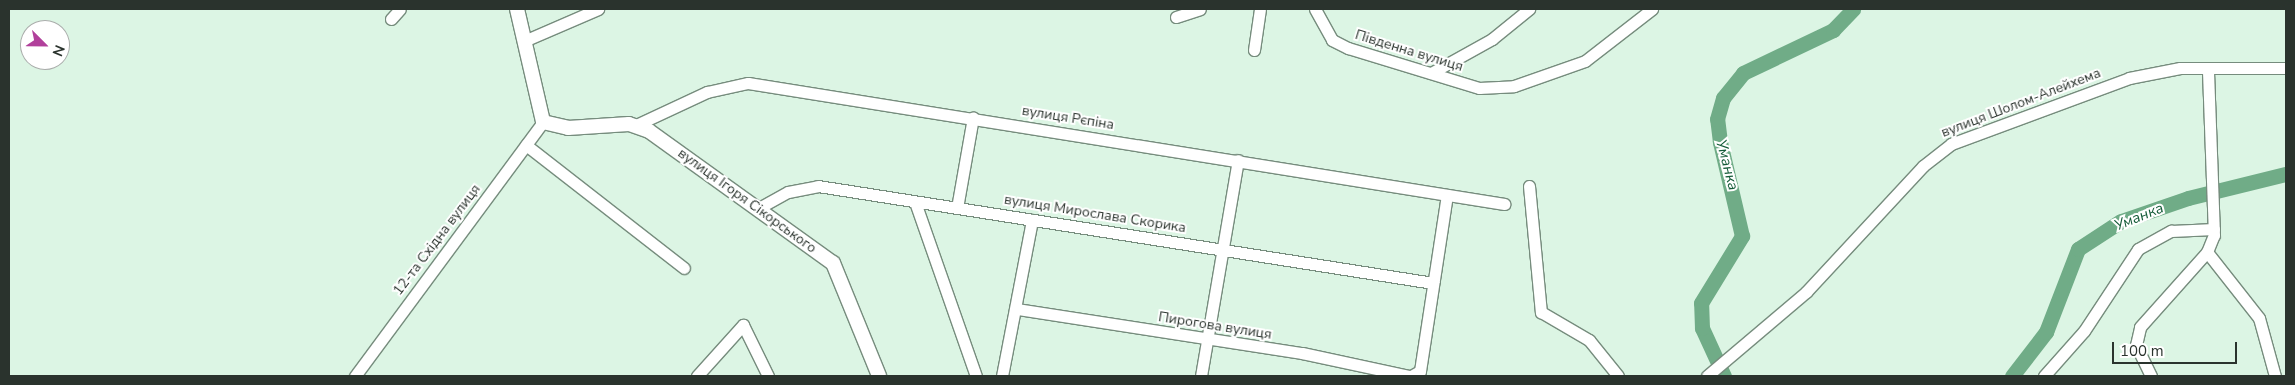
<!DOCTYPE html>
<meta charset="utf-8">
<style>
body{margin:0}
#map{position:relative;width:2295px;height:385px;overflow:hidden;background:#dcf5e4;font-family:"Nunito Sans",sans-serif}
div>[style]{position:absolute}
.river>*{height:15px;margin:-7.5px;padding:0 7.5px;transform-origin:7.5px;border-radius:7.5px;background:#70ac87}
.roads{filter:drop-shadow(1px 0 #768c7d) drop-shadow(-1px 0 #768c7d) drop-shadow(0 1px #768c7d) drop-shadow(0 -1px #768c7d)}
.minor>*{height:11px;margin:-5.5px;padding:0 5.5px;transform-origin:5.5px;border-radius:5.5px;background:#fff}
.major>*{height:14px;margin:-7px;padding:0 7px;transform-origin:7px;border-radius:7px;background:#fff}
span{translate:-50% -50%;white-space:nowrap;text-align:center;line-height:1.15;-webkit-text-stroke:4px #fff;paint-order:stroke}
.street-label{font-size:14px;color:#2a332d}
.water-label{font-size:15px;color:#135a37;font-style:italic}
.frame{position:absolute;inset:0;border:10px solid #2a332d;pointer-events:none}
.north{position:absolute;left:20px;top:20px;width:50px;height:50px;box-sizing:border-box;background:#fff;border:1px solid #aaadab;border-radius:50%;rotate:113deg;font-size:14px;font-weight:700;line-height:20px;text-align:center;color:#2a332d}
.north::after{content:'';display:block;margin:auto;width:18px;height:22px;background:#b1409b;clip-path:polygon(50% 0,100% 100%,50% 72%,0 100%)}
.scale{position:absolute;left:2112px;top:342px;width:125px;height:22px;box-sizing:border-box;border:2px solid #2a332d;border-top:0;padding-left:6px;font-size:15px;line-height:18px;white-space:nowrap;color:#2a332d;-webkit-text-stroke:4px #fff;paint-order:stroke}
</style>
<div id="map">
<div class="river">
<i style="left:1724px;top:376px;width:53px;rotate:-114.6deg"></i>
<i style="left:1702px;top:328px;width:25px;rotate:-92deg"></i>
<i style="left:1701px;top:303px;width:79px;rotate:-58.5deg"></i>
<i style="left:1742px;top:236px;width:97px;rotate:-103.2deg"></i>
<i style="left:1720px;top:142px;width:23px;rotate:-97deg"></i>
<i style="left:1717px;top:119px;width:22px;rotate:-74deg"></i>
<i style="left:1723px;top:98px;width:32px;rotate:-51deg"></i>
<i style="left:1743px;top:73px;width:100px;rotate:-25.5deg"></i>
<i style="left:1833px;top:30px;width:29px;rotate:-46deg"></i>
<i style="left:2012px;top:376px;width:56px;rotate:-52.3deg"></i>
<i style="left:2046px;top:332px;width:89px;rotate:-68.9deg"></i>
<i style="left:2078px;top:249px;width:51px;rotate:-33.1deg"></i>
<i style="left:2121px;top:221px;width:71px;rotate:-18.9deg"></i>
<i style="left:2188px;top:198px;width:101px;rotate:-13.8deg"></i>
</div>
<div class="roads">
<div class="minor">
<i style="left:1315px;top:9px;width:35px;rotate:61deg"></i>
<i style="left:1332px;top:40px;width:18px;rotate:27deg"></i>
<i style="left:1348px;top:48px;width:137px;rotate:17deg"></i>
<i style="left:1479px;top:88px;width:35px;rotate:-3deg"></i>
<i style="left:1514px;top:86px;width:75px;rotate:-19.4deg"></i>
<i style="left:1585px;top:61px;width:85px;rotate:-37.8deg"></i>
<i style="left:1176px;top:17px;width:25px;rotate:-18deg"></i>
<i style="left:391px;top:19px;width:13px;rotate:-48deg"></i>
<i style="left:524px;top:41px;width:81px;rotate:-23.4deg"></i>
<i style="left:1254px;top:50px;width:41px;rotate:-81.7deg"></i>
<i style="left:1431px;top:73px;width:70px;rotate:-29.1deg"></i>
<i style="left:1492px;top:39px;width:48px;rotate:-39deg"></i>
<i style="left:634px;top:126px;width:81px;rotate:-25deg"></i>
<i style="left:707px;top:92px;width:42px;rotate:-12.4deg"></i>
<i style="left:748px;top:83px;width:766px;rotate:9.09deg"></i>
<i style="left:526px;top:145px;width:200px;rotate:37.9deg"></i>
<i style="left:1529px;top:186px;width:127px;rotate:84.6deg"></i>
<i style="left:1541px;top:312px;width:56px;rotate:30.3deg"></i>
<i style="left:1589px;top:340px;width:46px;rotate:51.1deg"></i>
<i style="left:915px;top:202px;width:184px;rotate:70.7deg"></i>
<i style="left:957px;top:208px;width:92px;rotate:-80deg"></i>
<i style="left:757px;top:209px;width:35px;rotate:-29deg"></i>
<i style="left:788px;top:192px;width:31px;rotate:-11deg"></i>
<i style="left:818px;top:186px;width:623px;rotate:8.96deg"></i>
<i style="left:2207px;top:252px;width:84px;rotate:51.8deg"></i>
<i style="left:2259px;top:318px;width:60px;rotate:74.6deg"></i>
<i style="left:1017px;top:309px;width:288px;rotate:8.8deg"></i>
<i style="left:1302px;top:353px;width:109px;rotate:12.1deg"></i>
<i style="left:355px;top:376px;width:316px;rotate:-53.5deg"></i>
<i style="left:697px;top:376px;width:69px;rotate:-48deg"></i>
<i style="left:743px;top:325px;width:57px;rotate:63.9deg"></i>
<i style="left:1002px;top:376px;width:159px;rotate:-79.1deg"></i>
<i style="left:1201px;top:376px;width:219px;rotate:-80.3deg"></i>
<i style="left:1411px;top:376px;width:10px;rotate:-29deg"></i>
<i style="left:1420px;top:371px;width:178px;rotate:-81.3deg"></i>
<i style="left:1707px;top:376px;width:130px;rotate:-40.3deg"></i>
<i style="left:1806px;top:292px;width:172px;rotate:-47.1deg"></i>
<i style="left:1923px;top:166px;width:36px;rotate:-38deg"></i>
<i style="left:1951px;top:144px;width:190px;rotate:-20.3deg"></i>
<i style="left:2129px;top:78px;width:52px;rotate:-11.1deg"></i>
<i style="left:2180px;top:68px;width:106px"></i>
<i style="left:2044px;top:376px;width:60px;rotate:-48.4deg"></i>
<i style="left:2084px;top:331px;width:98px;rotate:-56.6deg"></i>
<i style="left:2138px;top:249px;width:38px;rotate:-29deg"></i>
<i style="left:2171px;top:231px;width:43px;rotate:-2.7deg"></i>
<i style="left:2151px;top:376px;width:34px;rotate:-116deg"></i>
<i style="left:2136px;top:345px;width:18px;rotate:-77deg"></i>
<i style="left:2140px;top:327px;width:101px;rotate:-48.2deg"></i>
<i style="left:2207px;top:252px;width:18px;rotate:-68deg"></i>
<i style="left:2214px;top:235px;width:167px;rotate:-92.1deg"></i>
</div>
<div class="major">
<i style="left:517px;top:9px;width:116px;rotate:77deg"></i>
<i style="left:543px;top:122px;width:26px;rotate:13deg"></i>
<i style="left:568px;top:128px;width:61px;rotate:-3.8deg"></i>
<i style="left:629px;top:124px;width:21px;rotate:19deg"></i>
<i style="left:649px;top:131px;width:226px;rotate:35.7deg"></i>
<i style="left:833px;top:263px;width:122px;rotate:67.8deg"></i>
</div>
</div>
<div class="street-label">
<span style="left:1409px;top:51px;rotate:17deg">Південна вулиця</span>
<span style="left:2021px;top:103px;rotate:-21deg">вулиця Шолом-Алейхема</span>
<span style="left:1068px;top:118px;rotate:9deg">вулиця Рєпіна</span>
<span style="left:747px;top:201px;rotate:36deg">вулиця Ігоря Сікорського</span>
<span style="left:1095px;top:214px;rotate:9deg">вулиця Мирослава Скорика</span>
<span style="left:437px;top:240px;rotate:-53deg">12-та Східна вулиця</span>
<span style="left:1215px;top:326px;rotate:9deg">Пирогова вулиця</span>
</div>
<div class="water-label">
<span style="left:1727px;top:165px;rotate:75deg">Уманка</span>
<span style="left:2139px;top:217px;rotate:-22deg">Уманка</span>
</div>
<div class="frame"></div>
<div class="north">N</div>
<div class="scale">100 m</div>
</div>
